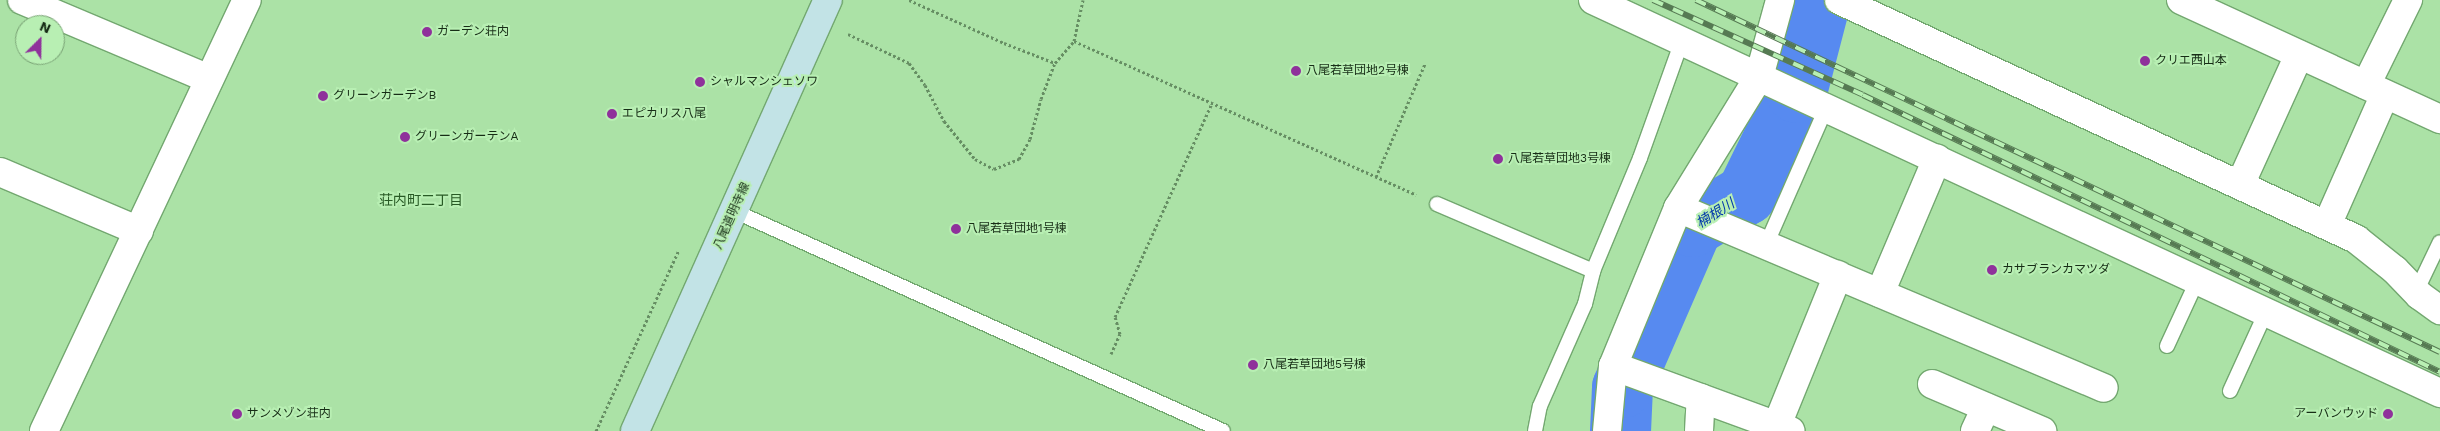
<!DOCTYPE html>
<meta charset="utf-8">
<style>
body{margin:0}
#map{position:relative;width:2440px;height:431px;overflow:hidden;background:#abe2a6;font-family:"Work Sans","Noto Sans JP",sans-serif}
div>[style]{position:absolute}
.green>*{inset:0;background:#ea8985}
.river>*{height:61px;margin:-30.5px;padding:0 30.5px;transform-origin:30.5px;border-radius:30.5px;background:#578af0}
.path>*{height:3px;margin-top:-1.5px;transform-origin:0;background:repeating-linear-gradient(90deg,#668e63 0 2.5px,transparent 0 5px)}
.roads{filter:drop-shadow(1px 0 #73a870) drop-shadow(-1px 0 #73a870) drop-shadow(0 1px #73a870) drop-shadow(0 -1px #73a870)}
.service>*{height:14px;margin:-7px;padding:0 7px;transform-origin:7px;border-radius:7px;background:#fff}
.minor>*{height:28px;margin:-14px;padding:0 14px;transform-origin:14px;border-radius:14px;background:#fff}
.tertiary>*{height:28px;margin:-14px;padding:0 14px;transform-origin:14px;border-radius:14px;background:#fff}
.secondary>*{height:28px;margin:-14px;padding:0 14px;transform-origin:14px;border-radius:14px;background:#c2e3e6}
.rail>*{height:5.5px;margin-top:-2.75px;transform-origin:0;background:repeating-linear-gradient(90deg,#b8efb3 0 11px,#567a53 0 22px);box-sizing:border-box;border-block:1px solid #567a53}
.dots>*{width:14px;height:14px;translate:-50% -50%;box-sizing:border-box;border:2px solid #b8efb3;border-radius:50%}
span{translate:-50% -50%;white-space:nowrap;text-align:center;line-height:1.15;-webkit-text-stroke:4px #b8efb3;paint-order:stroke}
.poi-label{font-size:12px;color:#172d16}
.left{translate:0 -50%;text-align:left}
.right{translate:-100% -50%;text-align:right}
.street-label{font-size:12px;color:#172d16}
.neighbourhood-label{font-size:14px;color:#285a25}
.water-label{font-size:14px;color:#0237ab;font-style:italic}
.north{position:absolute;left:15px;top:15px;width:50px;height:50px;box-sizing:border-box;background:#b8efb3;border:1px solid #78a174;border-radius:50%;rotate:23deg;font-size:14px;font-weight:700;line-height:20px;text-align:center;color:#172d16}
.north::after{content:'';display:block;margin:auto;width:18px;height:22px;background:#8f319b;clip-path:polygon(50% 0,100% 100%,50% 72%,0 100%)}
</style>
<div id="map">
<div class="green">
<i style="clip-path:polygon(1767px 106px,1806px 124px,1770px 203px,1723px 180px)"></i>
</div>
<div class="river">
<i style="left:1620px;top:431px;width:44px;rotate:-87.4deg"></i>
<i style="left:1622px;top:387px;width:176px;rotate:-66.5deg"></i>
<i style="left:1692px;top:226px;width:63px;rotate:-30.7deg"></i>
<i style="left:1746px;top:194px;width:114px;rotate:-63.9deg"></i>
<i style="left:1796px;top:92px;width:95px;rotate:-75.4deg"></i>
</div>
<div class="path">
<i style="left:909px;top:0;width:104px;rotate:24.4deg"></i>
<i style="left:1004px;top:43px;width:55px;rotate:21.4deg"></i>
<i style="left:1055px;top:63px;width:29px;rotate:-49deg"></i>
<i style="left:1074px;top:41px;width:375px;rotate:24.2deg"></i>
<i style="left:848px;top:34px;width:68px;rotate:25.4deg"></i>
<i style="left:909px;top:63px;width:27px;rotate:54deg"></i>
<i style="left:925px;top:85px;width:41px;rotate:62.2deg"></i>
<i style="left:944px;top:121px;width:49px;rotate:50.8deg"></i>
<i style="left:975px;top:159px;width:21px;rotate:28deg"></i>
<i style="left:994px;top:169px;width:27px;rotate:-22deg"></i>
<i style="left:1019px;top:159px;width:23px;rotate:-61deg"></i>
<i style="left:1030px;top:139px;width:41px;rotate:-74.6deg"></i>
<i style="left:1041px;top:99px;width:39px;rotate:-69deg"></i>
<i style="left:1074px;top:41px;width:42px;rotate:-77.6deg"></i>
<i style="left:1376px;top:177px;width:123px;rotate:-66.6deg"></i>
<i style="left:1111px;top:354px;width:22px;rotate:-66deg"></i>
<i style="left:1120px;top:334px;width:18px;rotate:-106deg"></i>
<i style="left:1115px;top:317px;width:235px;rotate:-65.6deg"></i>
<i style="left:596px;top:431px;width:199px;rotate:-65.4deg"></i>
</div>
<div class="roads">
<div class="service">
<i style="left:1437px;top:204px;width:170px;rotate:23.2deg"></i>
<i style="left:734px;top:211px;width:536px;rotate:24.22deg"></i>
<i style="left:1766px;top:245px;width:150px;rotate:-66.3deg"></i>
<i style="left:2416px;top:292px;width:55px;rotate:-64.4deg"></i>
<i style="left:2167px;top:346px;width:72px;rotate:-65.2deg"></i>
<i style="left:2230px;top:391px;width:87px;rotate:-65.5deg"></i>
<i style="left:1535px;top:431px;width:25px;rotate:-79deg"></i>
<i style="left:1540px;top:406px;width:111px;rotate:-66.2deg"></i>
<i style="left:1585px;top:304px;width:34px;rotate:-76deg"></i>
<i style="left:1593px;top:271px;width:122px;rotate:-67.4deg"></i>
<i style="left:1640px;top:158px;width:124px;rotate:-70.3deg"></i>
</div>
<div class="minor">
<i style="left:22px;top:0;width:203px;rotate:22.9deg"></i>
<i style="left:1593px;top:0;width:934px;rotate:24.89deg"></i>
<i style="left:2181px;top:0;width:285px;rotate:24.7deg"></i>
<i style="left:2366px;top:85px;width:95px;rotate:-63.7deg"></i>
<i style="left:0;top:172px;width:151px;rotate:23deg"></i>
<i style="left:2240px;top:185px;width:143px;rotate:-65.6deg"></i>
<i style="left:1678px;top:208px;width:462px;rotate:22.9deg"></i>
<i style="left:2327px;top:225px;width:143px;rotate:-66.1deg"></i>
<i style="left:1880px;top:293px;width:146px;rotate:-67deg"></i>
<i style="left:1613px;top:366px;width:189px;rotate:20.1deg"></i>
<i style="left:1932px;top:384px;width:120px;rotate:23.1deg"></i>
<i style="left:1777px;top:425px;width:162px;rotate:-67.9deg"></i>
<i style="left:44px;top:431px;width:476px;rotate:-64.8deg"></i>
<i style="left:1607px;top:431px;width:65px;rotate:-84.7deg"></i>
<i style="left:1613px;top:366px;width:171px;rotate:-67.6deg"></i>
<i style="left:1678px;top:208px;width:154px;rotate:-58.3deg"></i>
<i style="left:1759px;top:77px;width:80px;rotate:-74.7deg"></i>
<i style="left:1699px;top:431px;width:33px;rotate:-87deg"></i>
<i style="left:1975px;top:431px;width:26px;rotate:-65deg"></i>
</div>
<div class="tertiary">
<i style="left:1839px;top:0;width:570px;rotate:24.81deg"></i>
<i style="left:2356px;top:239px;width:50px;rotate:38.5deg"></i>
<i style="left:2395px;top:270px;width:35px;rotate:46deg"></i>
<i style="left:2419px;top:295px;width:26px;rotate:36deg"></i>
</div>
<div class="secondary">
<i style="left:635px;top:431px;width:472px;rotate:-65.9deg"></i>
</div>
</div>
<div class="rail">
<i style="left:1653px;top:0;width:230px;rotate:24.3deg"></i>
<i style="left:1863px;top:95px;width:640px;rotate:25.64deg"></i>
<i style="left:1696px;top:0;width:823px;rotate:25.32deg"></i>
</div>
<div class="dots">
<i style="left:427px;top:32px;background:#8f319b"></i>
<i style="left:2145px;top:61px;background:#8f319b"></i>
<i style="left:1296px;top:71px;background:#8f319b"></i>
<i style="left:700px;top:82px;background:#8f319b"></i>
<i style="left:323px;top:96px;background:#8f319b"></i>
<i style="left:612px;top:114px;background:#8f319b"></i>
<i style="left:405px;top:137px;background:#8f319b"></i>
<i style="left:1498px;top:159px;background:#8f319b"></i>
<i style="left:956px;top:229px;background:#8f319b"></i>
<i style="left:1992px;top:270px;background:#8f319b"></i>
<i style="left:1253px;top:365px;background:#8f319b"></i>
<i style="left:237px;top:414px;background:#8f319b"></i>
<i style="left:2388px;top:414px;background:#8f319b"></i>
</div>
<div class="poi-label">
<span class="left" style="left:437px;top:32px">ガーデン荘内</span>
<span class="left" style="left:2155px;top:61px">クリエ西山本</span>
<span class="left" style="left:1306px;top:71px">八尾若草団地2号棟</span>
<span class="left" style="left:710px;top:82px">シャルマンシェソワ</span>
<span class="left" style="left:333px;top:96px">グリーンガーデンB</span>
<span class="left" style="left:622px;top:114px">エピカリス八尾</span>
<span class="left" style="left:415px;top:137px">グリーンガーテンA</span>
<span class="left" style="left:1508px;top:159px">八尾若草団地3号棟</span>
<span class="left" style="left:966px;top:229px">八尾若草団地1号棟</span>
<span class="left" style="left:2002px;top:270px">カサブランカマツダ</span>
<span class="left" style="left:1263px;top:365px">八尾若草団地5号棟</span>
<span class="left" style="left:247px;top:414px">サンメゾン荘内</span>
<span class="right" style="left:2378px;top:414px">アーバンウッド</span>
</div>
<div class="street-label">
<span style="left:732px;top:216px;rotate:-66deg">八尾道明寺線</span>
</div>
<div class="neighbourhood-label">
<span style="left:421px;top:200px">荘内町二丁目</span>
</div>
<div class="water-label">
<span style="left:1715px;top:213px;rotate:-32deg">楠根川</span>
</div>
<div class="north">N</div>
</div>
